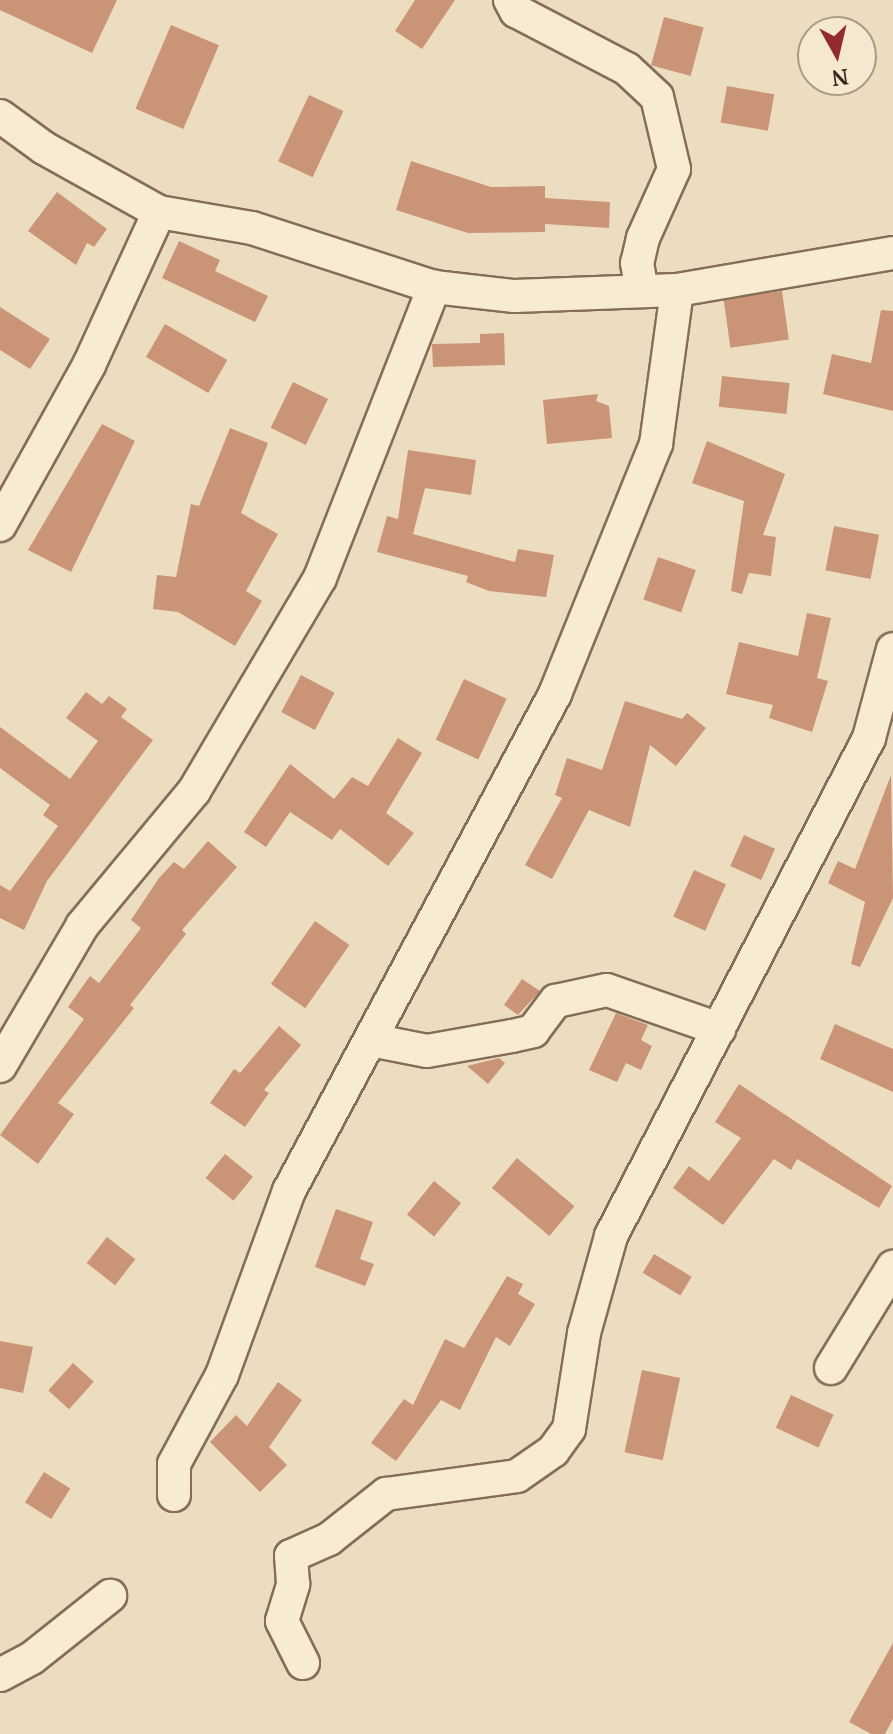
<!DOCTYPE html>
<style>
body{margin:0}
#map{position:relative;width:893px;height:1734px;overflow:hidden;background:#edddc0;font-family:"PT Serif",serif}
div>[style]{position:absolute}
.building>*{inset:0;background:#ca9576;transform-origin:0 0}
.roads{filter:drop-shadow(2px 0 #856e58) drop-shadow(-2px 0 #856e58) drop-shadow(0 2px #856e58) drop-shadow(0 -2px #856e58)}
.minor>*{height:32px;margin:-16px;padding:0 16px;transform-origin:16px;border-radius:16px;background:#f8ebd3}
span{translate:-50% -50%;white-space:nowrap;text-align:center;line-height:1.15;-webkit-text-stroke:7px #f4e8cf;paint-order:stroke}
.north{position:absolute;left:797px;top:16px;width:80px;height:80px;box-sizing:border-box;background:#f4e8cf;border:2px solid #a89b88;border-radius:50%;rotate:172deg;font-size:22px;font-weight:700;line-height:32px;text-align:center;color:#35271d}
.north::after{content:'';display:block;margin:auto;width:28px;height:36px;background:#932a30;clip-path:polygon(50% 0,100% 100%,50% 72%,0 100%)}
</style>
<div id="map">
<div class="building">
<i style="clip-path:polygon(0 0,117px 0,92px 53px,0 10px)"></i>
<i style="clip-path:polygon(415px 0,455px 0,422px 49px,395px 31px)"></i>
<i style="left:664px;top:17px;width:41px;height:50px;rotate:15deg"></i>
<i style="left:171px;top:25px;width:52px;height:91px;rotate:23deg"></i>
<i style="left:727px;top:86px;width:48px;height:37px;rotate:10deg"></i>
<i style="left:309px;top:95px;width:38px;height:73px;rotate:25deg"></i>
<i style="clip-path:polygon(411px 161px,491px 187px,545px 186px,545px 198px,610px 202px,609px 228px,545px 224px,545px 232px,468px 233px,396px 210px)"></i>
<i style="clip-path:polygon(57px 192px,107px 229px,94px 247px,87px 243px,76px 265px,28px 231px)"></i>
<i style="clip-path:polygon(179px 241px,220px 260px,215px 271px,268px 296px,255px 322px,162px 278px)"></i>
<i style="left:782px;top:291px;width:49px;height:59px;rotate:82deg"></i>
<i style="clip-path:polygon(0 307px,50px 339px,30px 369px,0 350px)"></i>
<i style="clip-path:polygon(881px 310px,893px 311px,893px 411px,823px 394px,832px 354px,871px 363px)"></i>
<i style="left:165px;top:324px;width:72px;height:38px;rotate:30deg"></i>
<i style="clip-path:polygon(504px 333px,505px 365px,433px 367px,432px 344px,480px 343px,480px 334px)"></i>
<i style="left:722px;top:376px;width:68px;height:31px;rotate:6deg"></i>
<i style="left:293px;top:382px;width:39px;height:51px;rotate:26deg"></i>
<i style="clip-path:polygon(598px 394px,596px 401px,609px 406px,612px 438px,547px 444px,543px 400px)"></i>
<i style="clip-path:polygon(102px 424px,135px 441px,71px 572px,28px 550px)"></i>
<i style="clip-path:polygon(230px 428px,268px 443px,241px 513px,278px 534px,246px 591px,262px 601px,235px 646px,178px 612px,153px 609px,157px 575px,176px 577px,191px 504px,199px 506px)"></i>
<i style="clip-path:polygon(707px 441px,785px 474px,763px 535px,776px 537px,771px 576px,749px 573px,742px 594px,731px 591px,744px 501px,692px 483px)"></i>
<i style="clip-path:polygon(408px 450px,476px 460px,471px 495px,425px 488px,413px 534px,515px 562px,518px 549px,554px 555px,546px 597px,489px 591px,466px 582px,468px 576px,377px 552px,387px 516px,398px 519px)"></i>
<i style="left:834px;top:526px;width:46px;height:45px;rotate:11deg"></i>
<i style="left:658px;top:557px;width:40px;height:45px;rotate:19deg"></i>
<i style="clip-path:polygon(807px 613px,831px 618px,817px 678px,828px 681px,812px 732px,769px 718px,773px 705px,726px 694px,739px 642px,798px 656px)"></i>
<i style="left:301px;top:675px;width:38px;height:42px;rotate:28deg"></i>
<i style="left:464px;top:679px;width:47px;height:67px;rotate:25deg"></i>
<i style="clip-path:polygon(86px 692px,102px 704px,109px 696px,127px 709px,121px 717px,153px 740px,47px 881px,24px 930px,0 918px,0 885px,10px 891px,58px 826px,43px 815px,50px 805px,0 768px,0 727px,70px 779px,98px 741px,66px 718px)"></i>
<i style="clip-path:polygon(625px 701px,682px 719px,687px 713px,706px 728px,676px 766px,650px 745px,630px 827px,589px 810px,552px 879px,525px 865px,562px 798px,555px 795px,567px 758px,602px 770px)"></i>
<i style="clip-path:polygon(398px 738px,422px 753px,386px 813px,414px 833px,388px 866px,340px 829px,332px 840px,290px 812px,266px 847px,244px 832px,290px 764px,334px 799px,352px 777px,368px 786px)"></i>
<i style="clip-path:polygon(891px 775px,893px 898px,860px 967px,851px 964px,865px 902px,828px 883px,838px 861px,855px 869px)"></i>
<i style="left:744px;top:835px;width:34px;height:34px;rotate:24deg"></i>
<i style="clip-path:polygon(208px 841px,237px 867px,182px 930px,186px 934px,130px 1005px,134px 1008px,58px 1103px,74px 1114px,38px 1164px,0 1135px,84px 1019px,68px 1007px,90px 976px,99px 983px,141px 928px,131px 920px,159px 878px,174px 862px,184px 869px)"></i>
<i style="left:694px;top:870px;width:35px;height:51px;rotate:24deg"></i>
<i style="left:315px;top:921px;width:42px;height:77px;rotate:35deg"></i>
<i style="clip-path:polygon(522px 979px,540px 991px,518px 1015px,504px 1005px)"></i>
<i style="clip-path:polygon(616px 1013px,648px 1025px,641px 1040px,652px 1046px,641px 1070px,626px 1063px,617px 1082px,589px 1070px)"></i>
<i style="clip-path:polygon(835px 1024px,893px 1049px,893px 1092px,820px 1059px)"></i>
<i style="clip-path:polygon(279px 1026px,301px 1045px,264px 1090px,269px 1093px,245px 1127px,210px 1103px,234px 1069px,240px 1073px)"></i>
<i style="clip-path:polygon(499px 1058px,505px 1063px,488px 1084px,467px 1066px)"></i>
<i style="clip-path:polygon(739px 1084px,892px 1186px,879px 1208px,797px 1159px,791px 1170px,774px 1159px,723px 1225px,673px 1188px,689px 1166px,709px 1181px,741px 1138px,715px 1122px)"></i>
<i style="left:225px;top:1154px;width:36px;height:31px;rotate:39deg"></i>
<i style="left:517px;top:1158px;width:75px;height:39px;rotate:40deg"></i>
<i style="left:434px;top:1181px;width:35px;height:43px;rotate:39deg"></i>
<i style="clip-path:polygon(336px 1209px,373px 1222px,360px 1259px,374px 1264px,365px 1286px,315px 1267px)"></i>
<i style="left:107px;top:1237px;width:36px;height:33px;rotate:38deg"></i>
<i style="left:654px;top:1254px;width:44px;height:22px;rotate:31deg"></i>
<i style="clip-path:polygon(507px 1276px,523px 1284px,518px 1294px,535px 1304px,510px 1346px,496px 1337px,460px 1410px,441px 1400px,396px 1461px,371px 1443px,404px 1399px,413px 1405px,445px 1339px,464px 1348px)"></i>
<i style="clip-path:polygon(0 1341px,33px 1347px,23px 1393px,0 1388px)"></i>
<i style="left:73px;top:1363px;width:28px;height:37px;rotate:42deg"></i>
<i style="left:642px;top:1370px;width:39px;height:84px;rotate:12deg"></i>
<i style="clip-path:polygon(278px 1382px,302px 1400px,269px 1447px,287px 1465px,260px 1492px,210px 1442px,236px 1415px,247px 1426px)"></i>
<i style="left:791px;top:1395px;width:47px;height:36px;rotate:25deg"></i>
<i style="left:44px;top:1472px;width:31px;height:36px;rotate:32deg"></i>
<i style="clip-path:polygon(893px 1643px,893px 1719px,885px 1734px,871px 1734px,849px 1722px)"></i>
</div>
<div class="roads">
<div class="minor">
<i style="left:510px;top:0;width:13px;rotate:61deg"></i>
<i style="left:516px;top:11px;width:125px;rotate:27.6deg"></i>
<i style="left:627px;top:69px;width:41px;rotate:43deg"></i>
<i style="left:657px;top:97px;width:74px;rotate:76.7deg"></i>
<i style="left:674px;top:169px;width:76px;rotate:114.2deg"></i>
<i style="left:643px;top:238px;width:26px;rotate:103deg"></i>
<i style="left:637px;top:263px;width:27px;rotate:80deg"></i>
<i style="left:0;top:116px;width:54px;rotate:36deg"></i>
<i style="left:44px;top:148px;width:132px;rotate:29.1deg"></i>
<i style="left:159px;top:212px;width:94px;rotate:9.8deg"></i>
<i style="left:252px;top:228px;width:191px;rotate:18deg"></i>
<i style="left:434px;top:287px;width:81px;rotate:6.4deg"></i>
<i style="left:514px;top:296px;width:163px;rotate:-2.1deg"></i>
<i style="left:677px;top:290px;width:219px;rotate:-9.7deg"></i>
<i style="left:0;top:525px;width:183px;rotate:-60.9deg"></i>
<i style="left:89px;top:365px;width:168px;rotate:-65.4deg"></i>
<i style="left:371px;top:1040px;width:57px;rotate:11.1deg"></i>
<i style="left:427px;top:1051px;width:86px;rotate:-10deg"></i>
<i style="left:512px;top:1036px;width:22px;rotate:-13deg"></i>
<i style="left:533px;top:1031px;width:38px;rotate:-53deg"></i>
<i style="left:556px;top:1001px;width:52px;rotate:-12.2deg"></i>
<i style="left:607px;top:990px;width:119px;rotate:19.2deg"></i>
<i style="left:0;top:1066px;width:162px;rotate:-59.6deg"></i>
<i style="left:82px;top:926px;width:175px;rotate:-50.3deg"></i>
<i style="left:194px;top:791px;width:247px;rotate:-59.4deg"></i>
<i style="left:320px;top:578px;width:313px;rotate:-68.6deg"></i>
<i style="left:831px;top:1368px;width:119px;rotate:-58.5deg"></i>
<i style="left:174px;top:1495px;width:31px;rotate:-90deg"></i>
<i style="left:174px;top:1464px;width:101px;rotate:-61.7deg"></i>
<i style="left:222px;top:1375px;width:196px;rotate:-70deg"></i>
<i style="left:289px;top:1191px;width:564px;rotate:-61.84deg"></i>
<i style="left:555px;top:694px;width:270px;rotate:-68deg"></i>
<i style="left:656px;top:444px;width:155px;rotate:-82.2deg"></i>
<i style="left:303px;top:1663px;width:47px;rotate:-116.6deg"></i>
<i style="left:282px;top:1621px;width:39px;rotate:-73deg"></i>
<i style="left:293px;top:1584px;width:28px;rotate:-94deg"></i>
<i style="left:291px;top:1556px;width:42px;rotate:-24.1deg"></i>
<i style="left:329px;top:1539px;width:73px;rotate:-38.3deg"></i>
<i style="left:386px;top:1494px;width:132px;rotate:-7.8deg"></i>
<i style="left:517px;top:1476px;width:44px;rotate:-34.8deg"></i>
<i style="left:553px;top:1451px;width:27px;rotate:-54deg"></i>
<i style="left:569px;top:1429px;width:97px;rotate:-81.1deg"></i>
<i style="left:584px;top:1333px;width:101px;rotate:-74.4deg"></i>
<i style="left:611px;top:1236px;width:561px;rotate:-62.61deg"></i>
<i style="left:869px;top:738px;width:92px;rotate:-74.9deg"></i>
<i style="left:0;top:1675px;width:36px;rotate:-28deg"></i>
<i style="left:32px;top:1658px;width:100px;rotate:-38.5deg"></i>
</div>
</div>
<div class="north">N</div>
</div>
